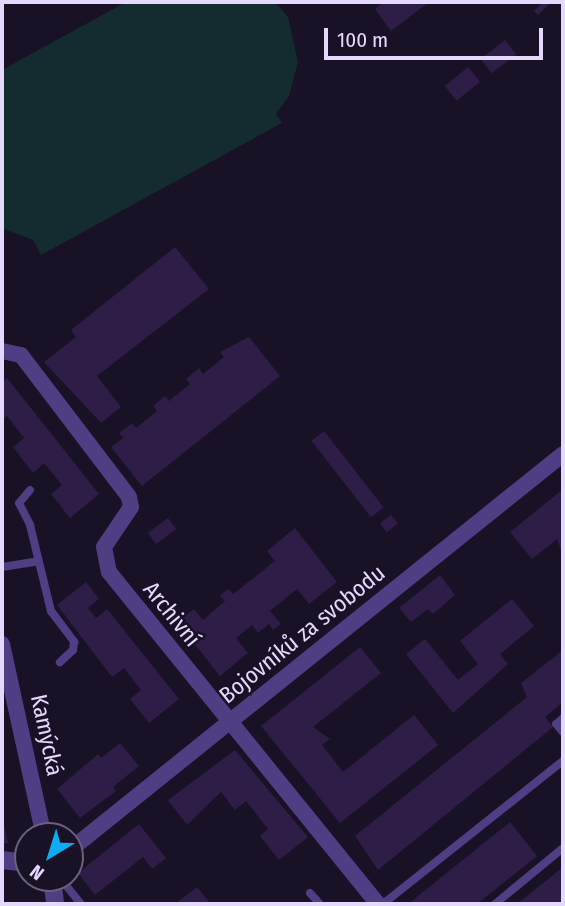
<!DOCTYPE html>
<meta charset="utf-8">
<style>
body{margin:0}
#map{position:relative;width:565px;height:906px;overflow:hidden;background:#191126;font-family:"Fira Sans Condensed",sans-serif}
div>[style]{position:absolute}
.green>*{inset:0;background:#142b30}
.building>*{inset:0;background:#2e1d46;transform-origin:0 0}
.service>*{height:8px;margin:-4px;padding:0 4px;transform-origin:4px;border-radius:4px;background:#4f3e83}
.minor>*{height:16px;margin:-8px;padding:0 8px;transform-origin:8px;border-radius:8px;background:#4f3e83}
.tertiary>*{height:18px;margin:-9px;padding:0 9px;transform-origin:9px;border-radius:9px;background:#4f3e83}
span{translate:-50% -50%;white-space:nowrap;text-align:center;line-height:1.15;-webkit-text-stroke:5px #191126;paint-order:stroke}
.street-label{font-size:23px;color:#e4d8fd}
.frame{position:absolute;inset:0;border:4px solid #e4d8fd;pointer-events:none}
.north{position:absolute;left:14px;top:822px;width:70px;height:70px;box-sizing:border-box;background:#191126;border:2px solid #6a617c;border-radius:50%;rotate:218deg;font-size:19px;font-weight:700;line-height:28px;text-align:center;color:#e4d8fd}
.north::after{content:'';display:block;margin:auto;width:24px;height:32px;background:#0dadf4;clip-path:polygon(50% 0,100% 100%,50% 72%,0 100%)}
.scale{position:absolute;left:324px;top:28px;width:219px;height:32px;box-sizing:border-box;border:4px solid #e4d8fd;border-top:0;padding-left:9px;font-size:21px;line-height:24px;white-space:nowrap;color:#e4d8fd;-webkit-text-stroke:5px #191126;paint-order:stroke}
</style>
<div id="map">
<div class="green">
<i style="clip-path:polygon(126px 2px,275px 2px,288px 17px,298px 62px,289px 96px,276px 114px,282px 123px,41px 255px,33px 240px,2px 228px,2px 70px)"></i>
</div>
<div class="building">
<i style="clip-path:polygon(384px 2px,429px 2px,391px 31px,375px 9px)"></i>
<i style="clip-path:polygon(543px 2px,551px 2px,538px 15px,534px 11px)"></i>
<i style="left:505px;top:40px;width:18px;height:31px;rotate:52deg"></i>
<i style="left:468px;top:67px;width:19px;height:30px;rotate:51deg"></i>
<i style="clip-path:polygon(175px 247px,209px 289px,97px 376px,121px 407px,101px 423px,44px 362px,76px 337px,71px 330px)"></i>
<i style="clip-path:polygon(249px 337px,280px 376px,142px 486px,111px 447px,123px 438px,119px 433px,132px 423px,136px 428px,157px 411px,153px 406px,165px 396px,169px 401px,190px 384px,186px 379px,199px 368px,203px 374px,224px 357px,220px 352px)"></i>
<i style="clip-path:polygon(7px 378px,99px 494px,70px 518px,51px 494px,62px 485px,44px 463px,33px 473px,13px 447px,24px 438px,7px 416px,2px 420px,2px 382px)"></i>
<i style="left:324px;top:431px;width:97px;height:16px;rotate:52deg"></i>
<i style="clip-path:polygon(563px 489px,563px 556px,557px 539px,532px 559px,510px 532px)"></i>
<i style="left:391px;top:515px;width:11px;height:14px;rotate:52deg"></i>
<i style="left:168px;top:518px;width:14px;height:25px;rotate:54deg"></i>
<i style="clip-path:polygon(295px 528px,337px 582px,309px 604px,297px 589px,270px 611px,281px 624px,273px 630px,269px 624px,258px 633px,252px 625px,236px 638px,248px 653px,220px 676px,177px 622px,194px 609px,203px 620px,225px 601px,220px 596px,224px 592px,229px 589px,233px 594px,275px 561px,267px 551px)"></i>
<i style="clip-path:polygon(440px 575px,455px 595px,433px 614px,428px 609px,411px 622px,399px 608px)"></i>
<i style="clip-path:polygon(86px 582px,99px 599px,88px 608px,96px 618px,107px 609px,179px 699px,149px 723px,130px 699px,141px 690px,124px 668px,112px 677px,57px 605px)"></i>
<i style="clip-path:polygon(512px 599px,534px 626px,500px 654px,508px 664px,453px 713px,406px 654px,425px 639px,458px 680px,478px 664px,460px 641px)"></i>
<i style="clip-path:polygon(360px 647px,381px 673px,313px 727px,330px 739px,322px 745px,343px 772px,414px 715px,438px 745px,340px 823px,261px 726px)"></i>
<i style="clip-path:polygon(563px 650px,563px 702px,545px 717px,553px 727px,378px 870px,355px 836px,527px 697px,521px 683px)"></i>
<i style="clip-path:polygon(120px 743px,139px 766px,113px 787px,116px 791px,80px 818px,57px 789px,98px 754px,101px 758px)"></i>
<i style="clip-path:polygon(235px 750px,308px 837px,279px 860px,260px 836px,268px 829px,246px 801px,235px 810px,221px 792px,187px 825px,168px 800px)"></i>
<i style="clip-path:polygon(2px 815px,8px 843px,2px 844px)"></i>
<i style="clip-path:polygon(510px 822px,537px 856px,477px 904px,408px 904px)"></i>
<i style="clip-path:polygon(139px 824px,166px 858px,152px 869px,143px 857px,95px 895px,78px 873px)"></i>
<i style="clip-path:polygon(563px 867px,563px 904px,517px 904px)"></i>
<i style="clip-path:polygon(197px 887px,211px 904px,175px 904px)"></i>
</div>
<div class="service">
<i style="left:30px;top:490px;width:17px;rotate:130deg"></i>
<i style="left:19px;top:503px;width:25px;rotate:63deg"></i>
<i style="left:30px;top:525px;width:89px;rotate:76.3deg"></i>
<i style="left:51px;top:611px;width:39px;rotate:53deg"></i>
<i style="left:74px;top:642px;width:8px;rotate:97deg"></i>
<i style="left:73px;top:650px;width:18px;rotate:137deg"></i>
<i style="left:2px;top:567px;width:37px;rotate:-9deg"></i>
<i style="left:563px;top:718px;width:9px;rotate:139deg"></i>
<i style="left:556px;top:724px;width:11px;rotate:49deg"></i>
<i style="left:60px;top:878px;width:33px;rotate:51deg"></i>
<i style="left:310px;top:893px;width:15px;rotate:48deg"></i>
<i style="left:383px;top:904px;width:230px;rotate:-38.5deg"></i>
<i style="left:495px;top:904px;width:88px;rotate:-39.5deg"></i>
</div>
<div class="minor">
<i style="left:2px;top:351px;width:19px;rotate:12deg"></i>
<i style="left:21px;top:355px;width:178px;rotate:52.7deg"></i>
<i style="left:129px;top:497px;width:10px;rotate:79deg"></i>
<i style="left:131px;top:507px;width:48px;rotate:124deg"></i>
<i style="left:104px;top:547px;width:25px;rotate:79deg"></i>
<i style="left:109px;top:572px;width:427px;rotate:51deg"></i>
<i style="left:2px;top:644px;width:197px;rotate:77.7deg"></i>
<i style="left:70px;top:850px;width:632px;rotate:-38.77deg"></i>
</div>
<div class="tertiary">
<i style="left:2px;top:860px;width:26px;rotate:7deg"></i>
<i style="left:52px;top:878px;width:26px;rotate:83deg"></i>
</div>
<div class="street-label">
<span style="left:172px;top:614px;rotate:51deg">Archivní</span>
<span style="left:302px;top:634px;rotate:-39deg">Bojovníků za svobodu</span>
<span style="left:47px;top:735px;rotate:78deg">Kamýcká</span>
</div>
<div class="frame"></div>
<div class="north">N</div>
<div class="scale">100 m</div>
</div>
